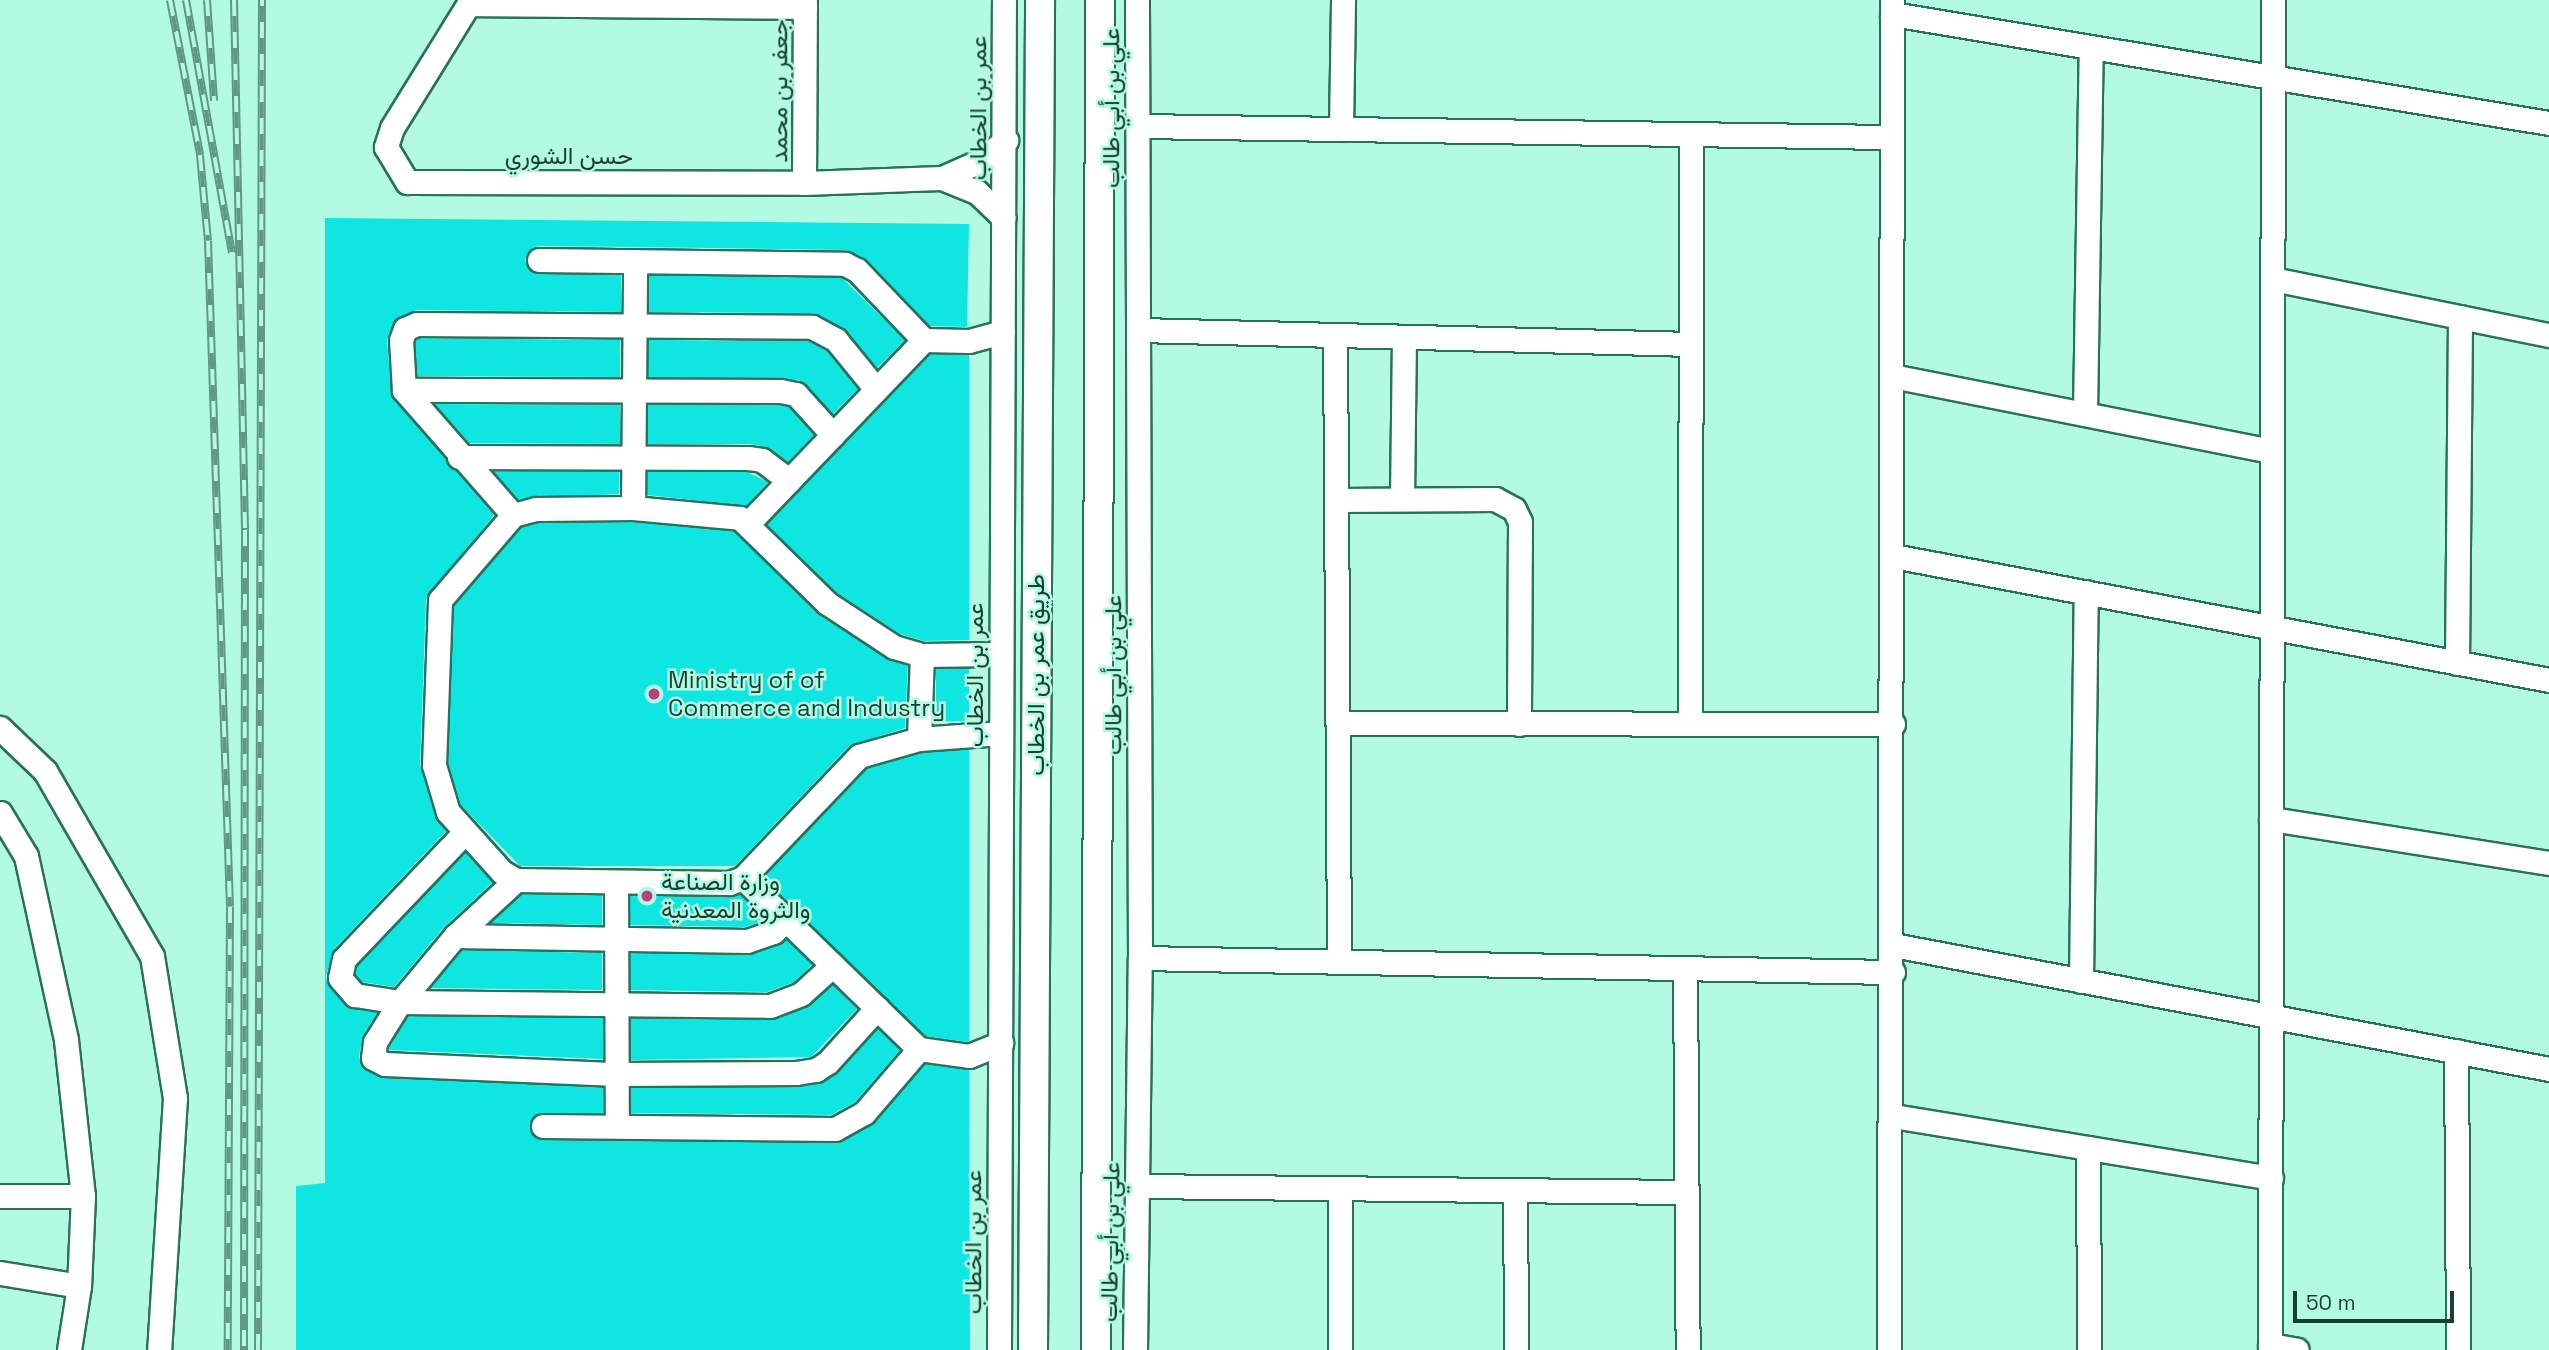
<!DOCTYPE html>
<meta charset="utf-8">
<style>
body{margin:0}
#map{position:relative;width:2549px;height:1350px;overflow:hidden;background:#b2fbe2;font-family:"Space Grotesk",Vazirmatn,sans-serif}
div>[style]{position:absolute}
.building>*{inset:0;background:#0fe6e1;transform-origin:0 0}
.roads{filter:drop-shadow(2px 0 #27715d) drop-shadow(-2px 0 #27715d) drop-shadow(0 2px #27715d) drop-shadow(0 -2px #27715d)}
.minor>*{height:23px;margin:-11.5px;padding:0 11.5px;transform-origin:11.5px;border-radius:11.5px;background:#fff}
.major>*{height:28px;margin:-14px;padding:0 14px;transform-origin:14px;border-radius:14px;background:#fff}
.rail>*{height:8px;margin-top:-4px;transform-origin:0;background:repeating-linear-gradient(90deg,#b2fbe2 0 16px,#609786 0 32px);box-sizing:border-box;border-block:2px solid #609786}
.dots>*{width:19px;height:19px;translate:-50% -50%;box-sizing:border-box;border:4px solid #b2fbe2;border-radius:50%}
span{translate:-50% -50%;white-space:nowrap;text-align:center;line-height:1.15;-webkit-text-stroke:5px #b2fbe2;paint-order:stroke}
.street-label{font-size:24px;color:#173f34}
.poi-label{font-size:24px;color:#173f34}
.left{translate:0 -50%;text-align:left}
.scale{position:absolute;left:2293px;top:1291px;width:161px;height:32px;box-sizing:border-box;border:4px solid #173f34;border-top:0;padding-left:9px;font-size:21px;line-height:24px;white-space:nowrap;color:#173f34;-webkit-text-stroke:5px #b2fbe2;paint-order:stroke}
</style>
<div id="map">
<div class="building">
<i style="clip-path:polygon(325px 218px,969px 224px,967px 327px,930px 326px,867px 260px,846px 250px,634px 247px,539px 246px,532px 248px,525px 259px,527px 267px,538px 274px,621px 275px,621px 312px,417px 310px,395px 320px,387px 340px,392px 397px,494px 515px,426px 599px,420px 765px,435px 816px,446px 831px,334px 949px,326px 976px,329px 987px,345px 1005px,377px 1013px,363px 1035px,359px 1056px,361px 1065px,379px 1077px,603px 1087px,603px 1113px,536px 1114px,531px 1132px,543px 1140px,836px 1143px,874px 1122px,925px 1064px,969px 1070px,970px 1350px,296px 1350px,296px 1186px,325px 1183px)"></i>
<i style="clip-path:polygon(649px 275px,842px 278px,905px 340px,877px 368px,846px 331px,813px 313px,649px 312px)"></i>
<i style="clip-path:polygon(420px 338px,620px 340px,620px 377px,417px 376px,415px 342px)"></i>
<i style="clip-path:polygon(648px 340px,808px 341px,827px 351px,858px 389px,833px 414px,799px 380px,648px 377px)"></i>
<i style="clip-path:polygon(930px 354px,969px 355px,969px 640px,924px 641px,900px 634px,836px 592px,766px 524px)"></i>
<i style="clip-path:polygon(435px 404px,620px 405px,620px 444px,469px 443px)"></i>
<i style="clip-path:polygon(648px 405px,779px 405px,789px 407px,814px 435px,788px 462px,770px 448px,750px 444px,648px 444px)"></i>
<i style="clip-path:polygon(493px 471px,619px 472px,619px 494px,518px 499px)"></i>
<i style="clip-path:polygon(647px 472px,747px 472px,768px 482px,746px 506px,647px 495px)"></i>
<i style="clip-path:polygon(632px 522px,734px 531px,819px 615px,887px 659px,908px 665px,905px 728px,849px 746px,735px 866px,520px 866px,461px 805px,448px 763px,454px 605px,521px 527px,538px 523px)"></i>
<i style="left:969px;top:668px;width:53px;height:33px;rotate:90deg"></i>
<i style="clip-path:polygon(969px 749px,969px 1041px,967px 1042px,925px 1036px,763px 878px,867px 768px,921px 753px)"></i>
<i style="clip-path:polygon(465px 852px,493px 882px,444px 927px,394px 987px,362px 982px,355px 974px,357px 966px)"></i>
<i style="clip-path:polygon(521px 894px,602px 895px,602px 925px,490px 923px)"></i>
<i style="clip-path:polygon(739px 894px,766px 920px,745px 927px,630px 925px,630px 896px)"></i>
<i style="clip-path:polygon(786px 939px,812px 965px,794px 982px,767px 992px,630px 990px,630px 953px,747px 955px)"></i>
<i style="clip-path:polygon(461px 950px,602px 953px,602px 990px,430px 988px)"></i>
<i style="clip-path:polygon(832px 984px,857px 1009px,811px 1057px,631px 1060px,631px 1018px,770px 1020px,806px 1007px)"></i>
<i style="clip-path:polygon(408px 1016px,603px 1018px,603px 1059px,388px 1050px)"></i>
<i style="clip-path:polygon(878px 1028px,900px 1050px,855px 1102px,831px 1115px,631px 1113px,631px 1088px,819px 1084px,838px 1072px)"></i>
</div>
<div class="roads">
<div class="minor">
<i style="left:471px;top:0;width:150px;rotate:121.7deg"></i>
<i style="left:392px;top:128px;width:20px;rotate:108deg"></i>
<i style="left:386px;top:147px;width:41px;rotate:59deg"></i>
<i style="left:407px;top:182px;width:397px;rotate:0.1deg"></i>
<i style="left:804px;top:183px;width:138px;rotate:-2.1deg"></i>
<i style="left:942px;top:178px;width:38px;rotate:22deg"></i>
<i style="left:977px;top:192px;width:37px;rotate:44deg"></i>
<i style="left:469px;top:4px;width:336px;rotate:0.5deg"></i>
<i style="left:1892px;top:14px;width:666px;rotate:9.42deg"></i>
<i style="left:1138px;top:126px;width:754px;rotate:0.84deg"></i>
<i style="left:1341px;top:129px;width:129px;rotate:-89.1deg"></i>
<i style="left:942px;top:178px;width:37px;rotate:-24deg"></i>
<i style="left:976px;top:163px;width:38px;rotate:-37deg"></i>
<i style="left:804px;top:183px;width:183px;rotate:-89.7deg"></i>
<i style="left:539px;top:260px;width:306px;rotate:0.7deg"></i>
<i style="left:845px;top:264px;width:13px;rotate:27deg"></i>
<i style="left:857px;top:270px;width:97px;rotate:46.3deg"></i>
<i style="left:2273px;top:279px;width:282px;rotate:11.5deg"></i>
<i style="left:1139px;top:330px;width:552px;rotate:1.45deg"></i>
<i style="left:1335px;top:335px;width:627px;rotate:89.63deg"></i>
<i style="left:1892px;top:376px;width:387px;rotate:11.2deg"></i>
<i style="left:404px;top:390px;width:166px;rotate:48.9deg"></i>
<i style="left:2085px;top:414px;width:367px;rotate:-89.1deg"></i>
<i style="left:833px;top:435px;width:55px;rotate:-132.1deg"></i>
<i style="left:796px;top:394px;width:16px;rotate:-169deg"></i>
<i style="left:780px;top:391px;width:376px;rotate:-179.8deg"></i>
<i style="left:404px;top:390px;width:50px;rotate:-93.4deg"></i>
<i style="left:401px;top:340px;width:12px;rotate:-70deg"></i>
<i style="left:405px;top:329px;width:13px;rotate:-23deg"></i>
<i style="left:417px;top:324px;width:395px;rotate:0.4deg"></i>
<i style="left:812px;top:327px;width:27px;rotate:28deg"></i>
<i style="left:836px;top:340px;width:63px;rotate:50.8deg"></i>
<i style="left:459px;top:457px;width:289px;rotate:0.2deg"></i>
<i style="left:748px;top:458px;width:14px;rotate:8deg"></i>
<i style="left:762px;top:460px;width:34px;rotate:37deg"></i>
<i style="left:1402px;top:499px;width:162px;rotate:-89.3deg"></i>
<i style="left:1336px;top:500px;width:159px;rotate:-0.4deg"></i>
<i style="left:1495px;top:499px;width:21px;rotate:28deg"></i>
<i style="left:1514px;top:509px;width:14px;rotate:65deg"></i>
<i style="left:1520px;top:522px;width:202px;rotate:90.3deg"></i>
<i style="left:633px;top:508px;width:247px;rotate:-89.5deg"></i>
<i style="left:756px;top:515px;width:243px;rotate:-46.2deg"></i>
<i style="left:924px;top:340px;width:45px;rotate:1.3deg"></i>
<i style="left:969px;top:341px;width:35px;rotate:-15deg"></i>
<i style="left:1893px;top:556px;width:668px;rotate:10.7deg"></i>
<i style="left:2457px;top:663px;width:346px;rotate:-89.5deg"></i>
<i style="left:1338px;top:723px;width:555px;rotate:0.1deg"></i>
<i style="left:1690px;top:724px;width:590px;rotate:-89.9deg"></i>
<i style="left:0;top:728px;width:62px;rotate:43.7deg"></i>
<i style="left:45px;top:771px;width:214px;rotate:60deg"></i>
<i style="left:152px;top:956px;width:144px;rotate:80.8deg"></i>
<i style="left:175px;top:1098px;width:253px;rotate:93.6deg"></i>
<i style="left:1001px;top:733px;width:82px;rotate:175.8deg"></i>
<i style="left:919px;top:739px;width:62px;rotate:164.2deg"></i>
<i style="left:859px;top:756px;width:168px;rotate:133.6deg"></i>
<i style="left:743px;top:878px;width:15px;rotate:160deg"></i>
<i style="left:729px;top:883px;width:213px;rotate:-179.2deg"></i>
<i style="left:516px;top:880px;width:16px;rotate:-150deg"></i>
<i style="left:502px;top:872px;width:81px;rotate:-132deg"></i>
<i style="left:448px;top:812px;width:49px;rotate:-106.6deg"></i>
<i style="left:434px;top:765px;width:165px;rotate:-87.9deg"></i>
<i style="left:440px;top:600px;width:112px;rotate:-49.3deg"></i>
<i style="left:513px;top:515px;width:24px;rotate:-15deg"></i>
<i style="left:536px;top:509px;width:97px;rotate:-0.6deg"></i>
<i style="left:633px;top:508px;width:107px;rotate:5.3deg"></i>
<i style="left:740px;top:518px;width:122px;rotate:44.3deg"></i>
<i style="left:827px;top:603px;width:80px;rotate:33.3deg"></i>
<i style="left:894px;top:647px;width:29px;rotate:16deg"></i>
<i style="left:922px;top:655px;width:79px;rotate:-0.7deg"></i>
<i style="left:919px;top:739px;width:84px;rotate:-88deg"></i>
<i style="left:0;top:813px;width:50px;rotate:58.8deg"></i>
<i style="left:26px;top:856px;width:188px;rotate:77.7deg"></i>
<i style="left:66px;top:1040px;width:157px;rotate:83.8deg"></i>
<i style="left:83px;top:1196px;width:90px;rotate:92.5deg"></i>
<i style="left:79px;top:1286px;width:65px;rotate:98.9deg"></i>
<i style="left:2271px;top:819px;width:281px;rotate:9deg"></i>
<i style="left:464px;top:833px;width:174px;rotate:133.6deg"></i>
<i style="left:344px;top:959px;width:19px;rotate:102deg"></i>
<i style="left:340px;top:978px;width:23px;rotate:49deg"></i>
<i style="left:355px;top:995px;width:46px;rotate:8.8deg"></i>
<i style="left:400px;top:1002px;width:370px;rotate:0.6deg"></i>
<i style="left:770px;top:1006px;width:33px;rotate:-21deg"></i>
<i style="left:801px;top:994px;width:43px;rotate:-42.2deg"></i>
<i style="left:743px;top:878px;width:245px;rotate:44.2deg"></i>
<i style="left:516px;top:880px;width:83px;rotate:137.4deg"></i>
<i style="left:455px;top:936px;width:86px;rotate:129.8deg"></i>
<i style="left:400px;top:1002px;width:47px;rotate:122deg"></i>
<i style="left:375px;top:1042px;width:16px;rotate:97deg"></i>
<i style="left:373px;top:1058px;width:13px;rotate:27deg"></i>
<i style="left:385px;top:1064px;width:232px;rotate:2.5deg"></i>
<i style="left:617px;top:1074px;width:179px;rotate:-0.3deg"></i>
<i style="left:796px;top:1073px;width:20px;rotate:-9deg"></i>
<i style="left:816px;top:1070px;width:14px;rotate:-34deg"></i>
<i style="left:828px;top:1062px;width:73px;rotate:-47.8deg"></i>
<i style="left:616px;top:883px;width:243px;rotate:89.8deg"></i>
<i style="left:455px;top:936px;width:292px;rotate:1deg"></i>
<i style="left:747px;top:941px;width:28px;rotate:-19deg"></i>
<i style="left:773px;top:932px;width:18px;rotate:-43deg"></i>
<i style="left:1893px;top:945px;width:668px;rotate:10.7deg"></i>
<i style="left:1140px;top:958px;width:753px;rotate:1.07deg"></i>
<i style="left:1685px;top:968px;width:382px;rotate:89.6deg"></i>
<i style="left:2081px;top:981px;width:389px;rotate:-89.3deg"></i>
<i style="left:2456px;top:1051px;width:299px;rotate:89.6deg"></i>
<i style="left:1893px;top:1116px;width:383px;rotate:9.3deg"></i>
<i style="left:543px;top:1126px;width:292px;rotate:0.6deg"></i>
<i style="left:835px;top:1129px;width:33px;rotate:-29deg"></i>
<i style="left:864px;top:1113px;width:84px;rotate:-49.3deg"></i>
<i style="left:919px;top:1049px;width:50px;rotate:8deg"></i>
<i style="left:969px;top:1056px;width:35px;rotate:-22deg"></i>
<i style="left:2088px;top:1148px;width:202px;rotate:89.7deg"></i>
<i style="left:1137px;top:1186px;width:550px;rotate:0.63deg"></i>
<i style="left:1515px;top:1190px;width:160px;rotate:89.6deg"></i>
<i style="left:0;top:1196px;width:83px"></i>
<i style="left:0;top:1273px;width:80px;rotate:9.3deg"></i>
<i style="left:2270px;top:1345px;width:27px;rotate:10deg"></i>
<i style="left:999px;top:1350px;width:1350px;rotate:-89.79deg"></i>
<i style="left:1135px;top:1350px;width:392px;rotate:-89.3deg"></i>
<i style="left:1140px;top:958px;width:958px;rotate:-90.18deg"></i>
<i style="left:1340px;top:1350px;width:162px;rotate:-90deg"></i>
<i style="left:1889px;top:1350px;width:1350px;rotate:-89.87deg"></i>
<i style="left:2270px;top:1350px;width:1350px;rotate:-89.87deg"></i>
</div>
<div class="major">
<i style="left:1033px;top:1350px;width:1350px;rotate:-89.7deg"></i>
<i style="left:1096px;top:1350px;width:1350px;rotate:-89.83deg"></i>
</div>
</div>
<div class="rail">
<i style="left:170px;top:0;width:158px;rotate:79deg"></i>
<i style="left:200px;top:155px;width:86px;rotate:84.7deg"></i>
<i style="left:208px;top:241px;width:666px;rotate:88.11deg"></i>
<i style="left:230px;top:907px;width:443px;rotate:90.3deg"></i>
<i style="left:186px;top:0;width:257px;rotate:79.7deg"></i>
<i style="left:207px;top:0;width:101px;rotate:86deg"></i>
<i style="left:234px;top:0;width:530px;rotate:88.81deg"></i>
<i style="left:245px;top:530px;width:820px;rotate:90.07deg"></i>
<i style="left:258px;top:1350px;width:1350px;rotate:-89.83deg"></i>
</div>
<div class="dots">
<i style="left:654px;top:694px;background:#c03c82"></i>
<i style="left:647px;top:896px;background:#c03c82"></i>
</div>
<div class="street-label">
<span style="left:779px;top:91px;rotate:-90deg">جعفر بن محمد</span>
<span style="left:978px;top:108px;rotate:-90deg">عمر بن الخطاب</span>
<span style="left:1111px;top:108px;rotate:-90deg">علي بن أبي طالب</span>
<span style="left:569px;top:156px">حسن الشوري</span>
<span style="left:975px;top:675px;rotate:-90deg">عمر بن الخطاب</span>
<span style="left:1036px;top:675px;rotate:-90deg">طريق عمر بن الخطاب</span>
<span style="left:1113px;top:675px;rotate:-90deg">علي بن أبي طالب</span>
<span style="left:973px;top:1242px;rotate:-90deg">عمر بن الخطاب</span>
<span style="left:1110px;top:1242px;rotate:-89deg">علي بن أبي طالب</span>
</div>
<div class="poi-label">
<span class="left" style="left:668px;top:694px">Ministry of of<br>Commerce and Industry</span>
<span class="left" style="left:661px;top:896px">وزارة الصناعة<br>والثروة المعدنية</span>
</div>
<div class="scale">50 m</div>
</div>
